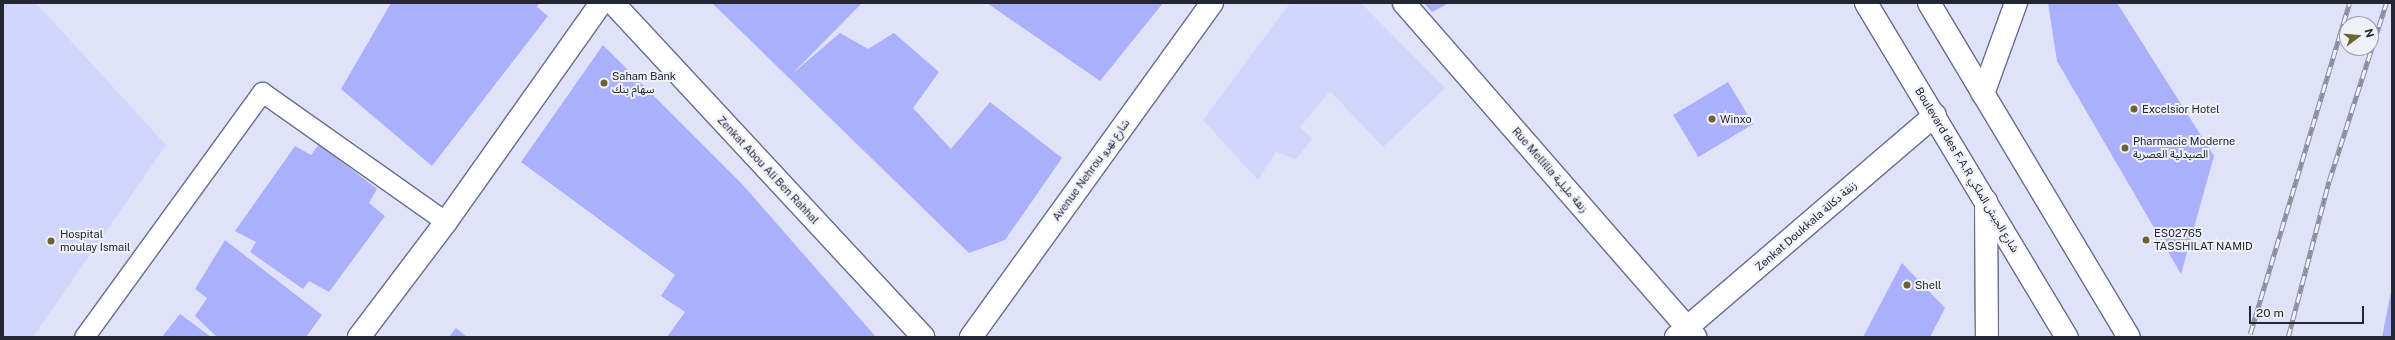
<!DOCTYPE html>
<meta charset="utf-8">
<style>
body{margin:0}
#map{position:relative;width:2395px;height:340px;overflow:hidden;background:#dfe2f9;font-family:"Public Sans","Noto Sans Arabic",sans-serif}
div>[style]{position:absolute}
.built>*{inset:0;background:#d1d6fa}
.building>*{inset:0;background:#aab0fc;transform-origin:0 0}
.roads{filter:drop-shadow(1px 0 #6a6d8f) drop-shadow(-1px 0 #6a6d8f) drop-shadow(0 1px #6a6d8f) drop-shadow(0 -1px #6a6d8f)}
.lane>*{height:19px;margin:-9.5px;padding:0 9.5px;transform-origin:9.5px;border-radius:9.5px;background:#fff}
.street>*{height:22px;margin:-11px;padding:0 11px;transform-origin:11px;border-radius:11px;background:#fff}
.secondary>*{height:22px;margin:-11px;padding:0 11px;transform-origin:11px;border-radius:11px;background:#fff}
.primary>*{height:22px;margin:-11px;padding:0 11px;transform-origin:11px;border-radius:11px;background:#fff}
.rail>*{height:4.5px;margin-top:-2.25px;transform-origin:0;background:repeating-linear-gradient(90deg,#eff0f8 0 9px,#8a8c9f 0 18px);box-sizing:border-box;border-block:1px solid #8a8c9f}
.dots>*{width:11px;height:11px;translate:-50% -50%;box-sizing:border-box;border:2px solid #eff0f8;border-radius:50%}
span{translate:-50% -50%;white-space:nowrap;text-align:center;line-height:1.15;-webkit-text-stroke:4px #eff0f8;paint-order:stroke}
.poi-label{font-size:11px;color:#252634}
.left{translate:0 -50%;text-align:left}
.street-label{font-size:11px;color:#252634}
.frame{position:absolute;inset:0;border:4px solid #252634;pointer-events:none}
.north{position:absolute;left:2339px;top:16px;width:40px;height:40px;box-sizing:border-box;background:#eff0f8;border:1px solid #9e9faa;border-radius:50%;rotate:74deg;font-size:11px;font-weight:700;line-height:16px;text-align:center;color:#252634}
.north::after{content:'';display:block;margin:auto;width:14px;height:18px;background:#6b6330;clip-path:polygon(50% 0,100% 100%,50% 72%,0 100%)}
.scale{position:absolute;left:2249px;top:306px;width:115px;height:18px;box-sizing:border-box;border:2px solid #252634;border-top:0;padding-left:5px;font-size:12px;line-height:14px;white-space:nowrap;color:#252634;-webkit-text-stroke:3px #eff0f8;paint-order:stroke}
</style>
<div id="map">
<div class="built">
<i style="clip-path:polygon(3px 3px,36px 3px,166px 145px,33px 337px,3px 337px)"></i>
<i style="clip-path:polygon(1290px 3px,1361px 3px,1445px 88px,1383px 147px,1330px 91px,1300px 127px,1312px 139px,1296px 159px,1276px 152px,1258px 180px,1203px 120px)"></i>
</div>
<div class="building">
<i style="clip-path:polygon(391px 3px,539px 3px,537px 7px,548px 16px,432px 166px,341px 89px)"></i>
<i style="clip-path:polygon(712px 3px,862px 3px,792px 74px,840px 33px,868px 49px,894px 33px,939px 72px,913px 108px,951px 149px,990px 102px,1062px 158px,1005px 240px,969px 253px)"></i>
<i style="clip-path:polygon(987px 3px,1163px 3px,1100px 81px)"></i>
<i style="clip-path:polygon(1424px 3px,1449px 3px,1432px 12px)"></i>
<i style="clip-path:polygon(2048px 3px,2117px 3px,2214px 156px,2181px 274px,2057px 61px)"></i>
<i style="clip-path:polygon(603px 45px,742px 184px,876px 337px,667px 337px,685px 312px,661px 296px,675px 275px,521px 162px)"></i>
<i style="left:1728px;top:82px;width:49px;height:64px;rotate:59deg"></i>
<i style="clip-path:polygon(319px 144px,377px 189px,369px 203px,385px 216px,329px 292px,309px 281px,303px 289px,250px 252px,256px 242px,235px 231px,295px 146px,311px 155px)"></i>
<i style="clip-path:polygon(225px 240px,322px 315px,306px 337px,217px 337px,195px 316px,207px 298px,195px 289px)"></i>
<i style="clip-path:polygon(1902px 263px,1945px 308px,1930px 337px,1863px 337px)"></i>
<i style="clip-path:polygon(2391px 292px,2392px 337px,2382px 337px)"></i>
<i style="clip-path:polygon(180px 314px,211px 337px,162px 337px)"></i>
<i style="clip-path:polygon(456px 328px,467px 337px,449px 337px)"></i>
</div>
<div class="roads">
<div class="lane">
<i style="left:84px;top:337px;width:303px;rotate:-54deg"></i>
<i style="left:262px;top:92px;width:225px;rotate:35.2deg"></i>
</div>
<div class="street">
<i style="left:613px;top:3px;width:456px;rotate:47.1deg"></i>
<i style="left:1404px;top:3px;width:443px;rotate:48.9deg"></i>
<i style="left:1983px;top:94px;width:97px;rotate:-70.1deg"></i>
<i style="left:1986px;top:201px;width:136px;rotate:89.6deg"></i>
<i style="left:1676px;top:337px;width:341px;rotate:-40.6deg"></i>
</div>
<div class="secondary">
<i style="left:359px;top:337px;width:144px;rotate:-52.9deg"></i>
<i style="left:446px;top:222px;width:268px;rotate:-54.7deg"></i>
<i style="left:971px;top:337px;width:412px;rotate:-54.2deg"></i>
</div>
<div class="primary">
<i style="left:1866px;top:3px;width:390px;rotate:59deg"></i>
<i style="left:1929px;top:3px;width:389px;rotate:59.1deg"></i>
</div>
</div>
<div class="rail">
<i style="left:2250px;top:334px;width:345px;rotate:-73.3deg"></i>
<i style="left:2288px;top:337px;width:161px;rotate:-75.3deg"></i>
<i style="left:2329px;top:181px;width:187px;rotate:-72.2deg"></i>
</div>
<div class="dots">
<i style="left:604px;top:83px;background:#6b6330"></i>
<i style="left:2134px;top:109px;background:#6b6330"></i>
<i style="left:1712px;top:119px;background:#6b6330"></i>
<i style="left:2125px;top:148px;background:#6b6330"></i>
<i style="left:2146px;top:240px;background:#6b6330"></i>
<i style="left:51px;top:241px;background:#6b6330"></i>
<i style="left:1907px;top:285px;background:#6b6330"></i>
</div>
<div class="poi-label">
<span class="left" style="left:612px;top:83px">Saham Bank<br>سهام بنك</span>
<span class="left" style="left:2142px;top:109px">Excelsior Hotel</span>
<span class="left" style="left:1720px;top:119px">Winxo</span>
<span class="left" style="left:2133px;top:148px">Pharmacie Moderne<br>الصيدلية العصرية</span>
<span class="left" style="left:2154px;top:240px">ES02765<br>TASSHILAT NAMID</span>
<span class="left" style="left:60px;top:241px">Hospital<br>moulay Ismail</span>
<span class="left" style="left:1915px;top:285px">Shell</span>
</div>
<div class="street-label">
<span style="left:768px;top:170px;rotate:47deg">Zenkat Abou Ali Ben Rahhal</span>
<span style="left:1091px;top:170px;rotate:-54deg">Avenue Nehrou شارع نهرو</span>
<span style="left:1550px;top:170px;rotate:49deg">Rue Mellilia زنقة مليلية</span>
<span style="left:1967px;top:170px;rotate:59deg">Boulevard des F.A.R شارع الجيش الملكي</span>
<span style="left:1806px;top:226px;rotate:-41deg">Zenkat Doukkala زنقة دكالة</span>
</div>
<div class="frame"></div>
<div class="north">N</div>
<div class="scale">20 m</div>
</div>
